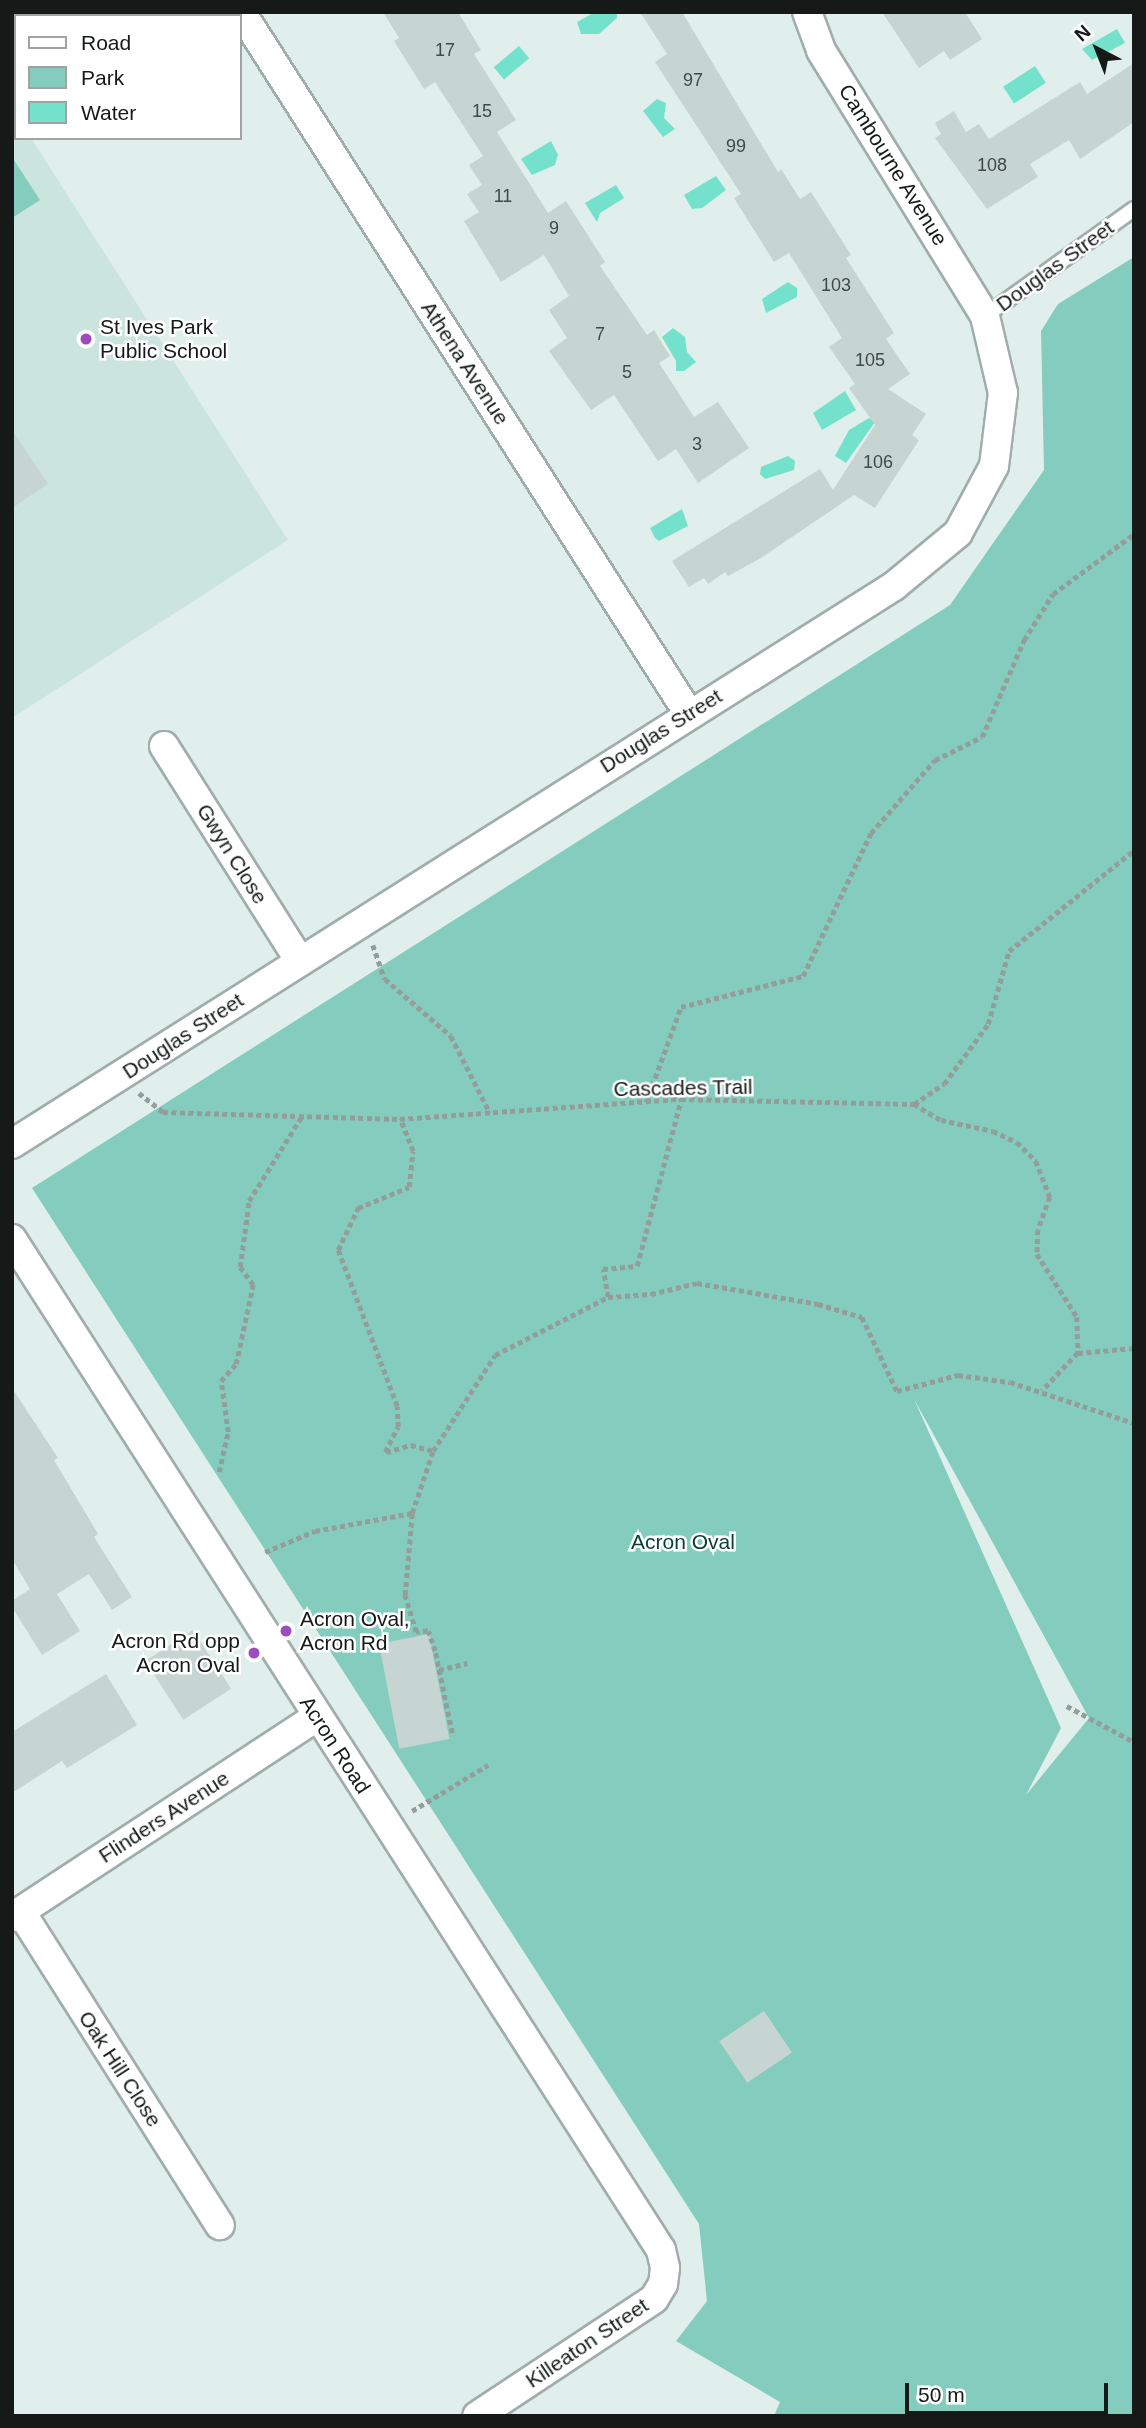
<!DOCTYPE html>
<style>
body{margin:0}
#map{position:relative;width:1146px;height:2428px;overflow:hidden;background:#e0efeb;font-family:Arial,sans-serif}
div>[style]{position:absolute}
.built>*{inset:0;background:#cce4de}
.green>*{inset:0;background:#84cdbe}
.water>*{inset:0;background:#74e1cc;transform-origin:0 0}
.building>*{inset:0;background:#c6d5d1;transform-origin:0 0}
.path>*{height:4.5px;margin-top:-2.25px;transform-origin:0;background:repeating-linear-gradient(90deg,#939e9b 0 5px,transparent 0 8.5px)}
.roads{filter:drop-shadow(2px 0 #a0aeab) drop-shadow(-2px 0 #a0aeab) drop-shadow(0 2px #a0aeab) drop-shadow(0 -2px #a0aeab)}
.lane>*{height:14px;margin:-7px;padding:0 7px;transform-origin:7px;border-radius:7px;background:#fff}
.street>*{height:28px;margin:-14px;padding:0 14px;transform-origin:14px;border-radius:14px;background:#fff}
.dots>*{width:19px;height:19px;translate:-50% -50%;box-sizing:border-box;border:4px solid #fff;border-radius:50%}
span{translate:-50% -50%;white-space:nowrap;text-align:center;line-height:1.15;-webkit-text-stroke:5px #fff;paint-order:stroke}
.number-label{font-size:18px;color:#414947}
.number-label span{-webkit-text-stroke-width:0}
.street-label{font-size:21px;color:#151a19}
.poi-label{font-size:21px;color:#151a19}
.left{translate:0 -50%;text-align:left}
.right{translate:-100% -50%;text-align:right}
.park-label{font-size:21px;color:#093d35}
.frame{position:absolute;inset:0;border:14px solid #151a19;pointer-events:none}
.legend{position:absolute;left:14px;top:14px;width:228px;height:126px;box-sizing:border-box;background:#fff;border:2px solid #a1a3a3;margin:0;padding:9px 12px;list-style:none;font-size:21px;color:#151a19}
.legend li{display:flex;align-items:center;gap:14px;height:35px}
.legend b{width:35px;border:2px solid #a1a3a3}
.north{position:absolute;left:1062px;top:14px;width:70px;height:70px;-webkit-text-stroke:5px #fff;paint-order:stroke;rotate:318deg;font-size:19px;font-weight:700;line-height:28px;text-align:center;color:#151a19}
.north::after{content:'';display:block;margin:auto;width:24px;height:32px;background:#151a19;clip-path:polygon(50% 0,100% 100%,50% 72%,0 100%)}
.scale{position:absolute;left:905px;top:2383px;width:203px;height:32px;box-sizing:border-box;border:4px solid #151a19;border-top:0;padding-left:9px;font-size:21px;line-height:24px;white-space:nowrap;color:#151a19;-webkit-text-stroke:5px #fff;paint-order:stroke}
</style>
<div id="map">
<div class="built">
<i style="clip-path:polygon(12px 109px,16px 138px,31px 138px,288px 540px,12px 718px)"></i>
</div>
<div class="green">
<i style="clip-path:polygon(12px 157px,40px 200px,12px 218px)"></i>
<i style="clip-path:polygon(evenodd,1134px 257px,1134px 2416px,774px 2416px,780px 2402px,676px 2341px,707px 2301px,699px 2224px,32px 1188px,950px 605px,1044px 470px,1041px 331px,1058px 304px,1134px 257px,914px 1399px,1089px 1718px,1026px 1795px,1061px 1728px,914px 1399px)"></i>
</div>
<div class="water">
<i style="clip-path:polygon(595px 12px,617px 12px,617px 18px,599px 34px,581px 34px,577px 22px)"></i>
<i style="clip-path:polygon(1117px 29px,1125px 43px,1092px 60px,1082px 49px)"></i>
<i style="left:519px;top:46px;width:16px;height:33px;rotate:50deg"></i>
<i style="left:1035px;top:66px;width:20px;height:38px;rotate:57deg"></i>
<i style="clip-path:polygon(657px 99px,666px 103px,664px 118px,675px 129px,663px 137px,643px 111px)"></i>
<i style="clip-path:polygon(551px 141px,558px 155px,555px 165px,532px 175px,521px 159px)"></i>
<i style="clip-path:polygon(716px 176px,726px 190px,702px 208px,692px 209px,684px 195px)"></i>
<i style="clip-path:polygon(616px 185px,624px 198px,600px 213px,597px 222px,585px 203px)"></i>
<i style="clip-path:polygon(788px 282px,797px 288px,797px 297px,766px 313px,762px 299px)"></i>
<i style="clip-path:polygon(673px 328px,685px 337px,687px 352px,696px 362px,684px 371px,676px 371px,676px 361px,662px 337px)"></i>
<i style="clip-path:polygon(845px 391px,856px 410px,822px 430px,813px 413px)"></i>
<i style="clip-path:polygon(869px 418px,875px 422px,846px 463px,835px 456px,849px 430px)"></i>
<i style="clip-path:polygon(788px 456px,795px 461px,794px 470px,765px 479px,760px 474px,761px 467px)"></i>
<i style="clip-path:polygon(682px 509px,688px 526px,659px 541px,655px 538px,650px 528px)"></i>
</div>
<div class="building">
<i style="clip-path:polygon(383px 12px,458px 12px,481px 50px,474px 54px,516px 120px,497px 132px,548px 213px,566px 201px,605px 262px,600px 266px,647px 335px,654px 330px,670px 356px,659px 363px,694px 417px,718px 402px,749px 448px,698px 483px,676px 449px,658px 461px,614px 395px,591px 410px,549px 351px,567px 338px,549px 310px,569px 296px,544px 255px,501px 282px,464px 221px,479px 212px,467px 194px,482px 185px,469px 165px,483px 156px,435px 82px,424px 89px,394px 41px,399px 38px)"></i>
<i style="clip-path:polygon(640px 12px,682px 12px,778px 172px,781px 169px,800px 199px,811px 192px,851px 255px,846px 258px,894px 333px,886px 339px,910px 374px,888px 389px,926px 414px,912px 435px,919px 440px,875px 508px,854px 495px,761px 558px,728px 576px,725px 572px,708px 584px,704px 578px,689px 587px,672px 561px,820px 469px,833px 490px,875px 425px,849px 388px,855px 384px,829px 347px,842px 338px,789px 253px,774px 262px,734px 198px,741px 194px,655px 62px,667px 54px)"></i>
<i style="clip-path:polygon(882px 12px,965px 12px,982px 39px,950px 60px,944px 51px,919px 68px)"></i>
<i style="clip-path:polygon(1134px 63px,1134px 122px,1080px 159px,1069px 140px,1030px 164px,1038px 177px,987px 209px,935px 138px,941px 134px,935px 123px,954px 111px,966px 132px,979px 124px,989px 139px,1080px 82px,1087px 94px)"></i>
<i style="clip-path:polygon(12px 430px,48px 484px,12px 508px)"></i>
<i style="clip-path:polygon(12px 1388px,58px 1458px,54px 1460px,98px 1534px,94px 1537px,132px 1597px,112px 1610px,89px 1574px,57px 1594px,80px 1631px,42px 1655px,12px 1607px,12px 1601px,30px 1589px,12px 1559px)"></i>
<i style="left:193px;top:1630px;width:70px;height:57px;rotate:57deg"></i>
<i style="left:429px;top:1634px;width:107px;height:51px;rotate:79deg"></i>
<i style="clip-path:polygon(106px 1674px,137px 1725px,67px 1768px,62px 1761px,12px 1793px,12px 1732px)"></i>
<i style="left:764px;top:2011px;width:50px;height:54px;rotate:56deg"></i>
</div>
<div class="path">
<i style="left:373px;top:945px;width:36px;rotate:71deg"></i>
<i style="left:385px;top:979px;width:87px;rotate:40.8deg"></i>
<i style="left:451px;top:1036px;width:86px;rotate:63.1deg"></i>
<i style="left:139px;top:1093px;width:31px;rotate:38deg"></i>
<i style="left:163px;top:1112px;width:237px;rotate:1.7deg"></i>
<i style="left:400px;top:1119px;width:282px;rotate:-4.1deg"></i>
<i style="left:681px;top:1099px;width:233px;rotate:1.2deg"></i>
<i style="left:914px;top:1104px;width:36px;rotate:-34deg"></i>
<i style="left:944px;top:1084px;width:74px;rotate:-53.7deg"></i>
<i style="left:988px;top:1024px;width:76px;rotate:-74deg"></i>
<i style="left:1009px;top:951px;width:161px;rotate:-38.9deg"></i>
<i style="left:646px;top:1102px;width:101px;rotate:-69.8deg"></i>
<i style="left:681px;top:1007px;width:126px;rotate:-14.3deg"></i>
<i style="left:803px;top:976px;width:158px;rotate:-64.6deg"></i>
<i style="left:871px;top:833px;width:97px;rotate:-48.8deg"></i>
<i style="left:935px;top:760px;width:52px;rotate:-26.1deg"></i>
<i style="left:982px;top:737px;width:106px;rotate:-66.6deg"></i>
<i style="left:1024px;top:640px;width:54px;rotate:-57.8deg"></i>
<i style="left:1053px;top:594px;width:101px;rotate:-36.5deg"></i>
<i style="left:914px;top:1104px;width:31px;rotate:31deg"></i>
<i style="left:941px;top:1120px;width:53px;rotate:11.9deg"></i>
<i style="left:993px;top:1131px;width:26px;rotate:25deg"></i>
<i style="left:1017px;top:1142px;width:27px;rotate:45deg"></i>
<i style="left:1036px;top:1161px;width:39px;rotate:69deg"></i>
<i style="left:1050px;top:1197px;width:35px;rotate:110deg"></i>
<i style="left:1038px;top:1230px;width:24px;rotate:92deg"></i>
<i style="left:1037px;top:1254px;width:75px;rotate:57.6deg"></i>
<i style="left:1077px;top:1317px;width:36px;rotate:88deg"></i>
<i style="left:1078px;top:1353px;width:52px;rotate:133.5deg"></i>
<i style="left:608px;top:1297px;width:43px;rotate:-4deg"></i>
<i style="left:651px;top:1294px;width:47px;rotate:-13.4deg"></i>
<i style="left:697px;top:1283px;width:123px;rotate:9.8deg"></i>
<i style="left:818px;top:1304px;width:46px;rotate:16.5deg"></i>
<i style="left:862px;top:1317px;width:82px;rotate:64.7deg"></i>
<i style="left:897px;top:1391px;width:63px;rotate:-14.7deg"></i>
<i style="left:958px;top:1375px;width:52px;rotate:7.7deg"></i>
<i style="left:1010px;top:1382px;width:131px;rotate:18.3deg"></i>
<i style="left:1078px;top:1353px;width:56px;rotate:-5.1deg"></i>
<i style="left:385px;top:1452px;width:28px;rotate:-63deg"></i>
<i style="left:398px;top:1427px;width:21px;rotate:-93deg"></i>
<i style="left:397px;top:1406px;width:167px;rotate:-110.7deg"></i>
<i style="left:338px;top:1250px;width:47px;rotate:-64.5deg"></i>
<i style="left:358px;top:1208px;width:55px;rotate:-22.4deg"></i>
<i style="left:409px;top:1187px;width:36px;rotate:-84deg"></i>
<i style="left:413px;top:1151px;width:35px;rotate:-112deg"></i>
<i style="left:386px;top:1452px;width:26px;rotate:-16deg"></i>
<i style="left:411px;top:1445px;width:23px;rotate:15deg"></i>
<i style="left:219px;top:1472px;width:41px;rotate:-77.3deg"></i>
<i style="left:228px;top:1432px;width:51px;rotate:-97.8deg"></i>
<i style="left:221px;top:1381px;width:23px;rotate:-49deg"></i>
<i style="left:236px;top:1364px;width:81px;rotate:-77.9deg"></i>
<i style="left:253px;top:1285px;width:22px;rotate:-126deg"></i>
<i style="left:240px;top:1267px;width:67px;rotate:-82.2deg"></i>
<i style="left:249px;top:1201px;width:100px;rotate:-58.1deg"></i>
<i style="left:265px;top:1552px;width:54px;rotate:-22.8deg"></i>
<i style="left:315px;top:1531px;width:99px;rotate:-10.5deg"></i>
<i style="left:439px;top:1670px;width:29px;rotate:-14deg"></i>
<i style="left:1067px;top:1706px;width:76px;rotate:28.2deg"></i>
<i style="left:452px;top:1733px;width:84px;rotate:-101.7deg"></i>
<i style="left:435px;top:1651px;width:21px;rotate:-109deg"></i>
<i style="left:428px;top:1631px;width:12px;rotate:175deg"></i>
<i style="left:416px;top:1632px;width:39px;rotate:-107deg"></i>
<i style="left:405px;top:1595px;width:82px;rotate:-85.1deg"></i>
<i style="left:412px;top:1513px;width:65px;rotate:-71.3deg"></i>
<i style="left:433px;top:1451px;width:114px;rotate:-57.1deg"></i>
<i style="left:495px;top:1355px;width:127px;rotate:-27.2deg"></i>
<i style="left:608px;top:1297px;width:28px;rotate:-100deg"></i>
<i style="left:603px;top:1269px;width:34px;rotate:-5deg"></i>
<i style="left:637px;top:1266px;width:173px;rotate:-75.2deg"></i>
<i style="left:412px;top:1811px;width:89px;rotate:-31.2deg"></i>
</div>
<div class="roads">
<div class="lane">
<i style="left:985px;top:316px;width:183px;rotate:-35.7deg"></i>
</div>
<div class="street">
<i style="left:241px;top:12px;width:833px;rotate:57.45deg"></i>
<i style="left:164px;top:746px;width:254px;rotate:57.7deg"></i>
<i style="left:12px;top:1144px;width:1044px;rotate:-32.32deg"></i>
<i style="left:894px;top:586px;width:83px;rotate:-39.6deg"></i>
<i style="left:958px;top:533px;width:76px;rotate:-61.8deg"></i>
<i style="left:994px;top:466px;width:74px;rotate:-83deg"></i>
<i style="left:1003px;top:393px;width:79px;rotate:-103.2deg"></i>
<i style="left:985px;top:316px;width:312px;rotate:-121.7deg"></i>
<i style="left:821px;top:50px;width:40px;rotate:-110.2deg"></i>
<i style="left:12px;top:1239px;width:1201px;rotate:57.3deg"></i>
<i style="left:661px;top:2250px;width:18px;rotate:77deg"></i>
<i style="left:665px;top:2268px;width:16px;rotate:97deg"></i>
<i style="left:663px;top:2284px;width:17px;rotate:121deg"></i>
<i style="left:654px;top:2299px;width:212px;rotate:146.5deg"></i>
<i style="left:21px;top:1912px;width:371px;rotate:57.6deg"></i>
<i style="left:12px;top:1917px;width:364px;rotate:-33.3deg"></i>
</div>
</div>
<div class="dots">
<i style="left:86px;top:339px;background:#9b4dbd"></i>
<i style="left:286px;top:1631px;background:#9b4dbd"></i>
<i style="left:254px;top:1653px;background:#9b4dbd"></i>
</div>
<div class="number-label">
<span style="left:445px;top:50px">17</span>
<span style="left:693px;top:80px">97</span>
<span style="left:482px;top:111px">15</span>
<span style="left:736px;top:146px">99</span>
<span style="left:992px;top:165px">108</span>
<span style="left:503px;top:196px">11</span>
<span style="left:554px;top:228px">9</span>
<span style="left:836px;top:285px">103</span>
<span style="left:600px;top:334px">7</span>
<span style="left:870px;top:360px">105</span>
<span style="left:627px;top:372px">5</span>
<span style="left:697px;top:444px">3</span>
<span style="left:878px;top:462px">106</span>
</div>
<div class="street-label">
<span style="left:893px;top:165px;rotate:58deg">Cambourne Avenue</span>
<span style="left:1055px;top:266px;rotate:-36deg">Douglas Street</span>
<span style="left:465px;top:363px;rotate:57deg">Athena Avenue</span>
<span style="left:661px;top:731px;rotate:-32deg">Douglas Street</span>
<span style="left:232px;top:854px;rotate:58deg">Gwyn Close</span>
<span style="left:183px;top:1036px;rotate:-33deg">Douglas Street</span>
<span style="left:683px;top:1088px;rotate:-1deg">Cascades Trail</span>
<span style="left:335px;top:1745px;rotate:57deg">Acron Road</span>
<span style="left:164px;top:1817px;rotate:-33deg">Flinders Avenue</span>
<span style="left:120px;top:2069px;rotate:57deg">Oak Hill Close</span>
<span style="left:587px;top:2343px;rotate:-34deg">Killeaton Street</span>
</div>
<div class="poi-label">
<span class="left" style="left:100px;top:339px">St Ives Park<br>Public School</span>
<span class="left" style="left:300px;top:1631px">Acron Oval,<br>Acron Rd</span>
<span class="right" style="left:240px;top:1653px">Acron Rd opp<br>Acron Oval</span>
</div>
<div class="park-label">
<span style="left:683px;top:1542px">Acron Oval</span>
</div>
<div class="frame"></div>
<ul class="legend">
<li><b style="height:9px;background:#fff"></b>Road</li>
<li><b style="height:19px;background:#84cdbe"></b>Park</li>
<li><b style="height:19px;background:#74e1cc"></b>Water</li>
</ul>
<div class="north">N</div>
<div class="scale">50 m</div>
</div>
